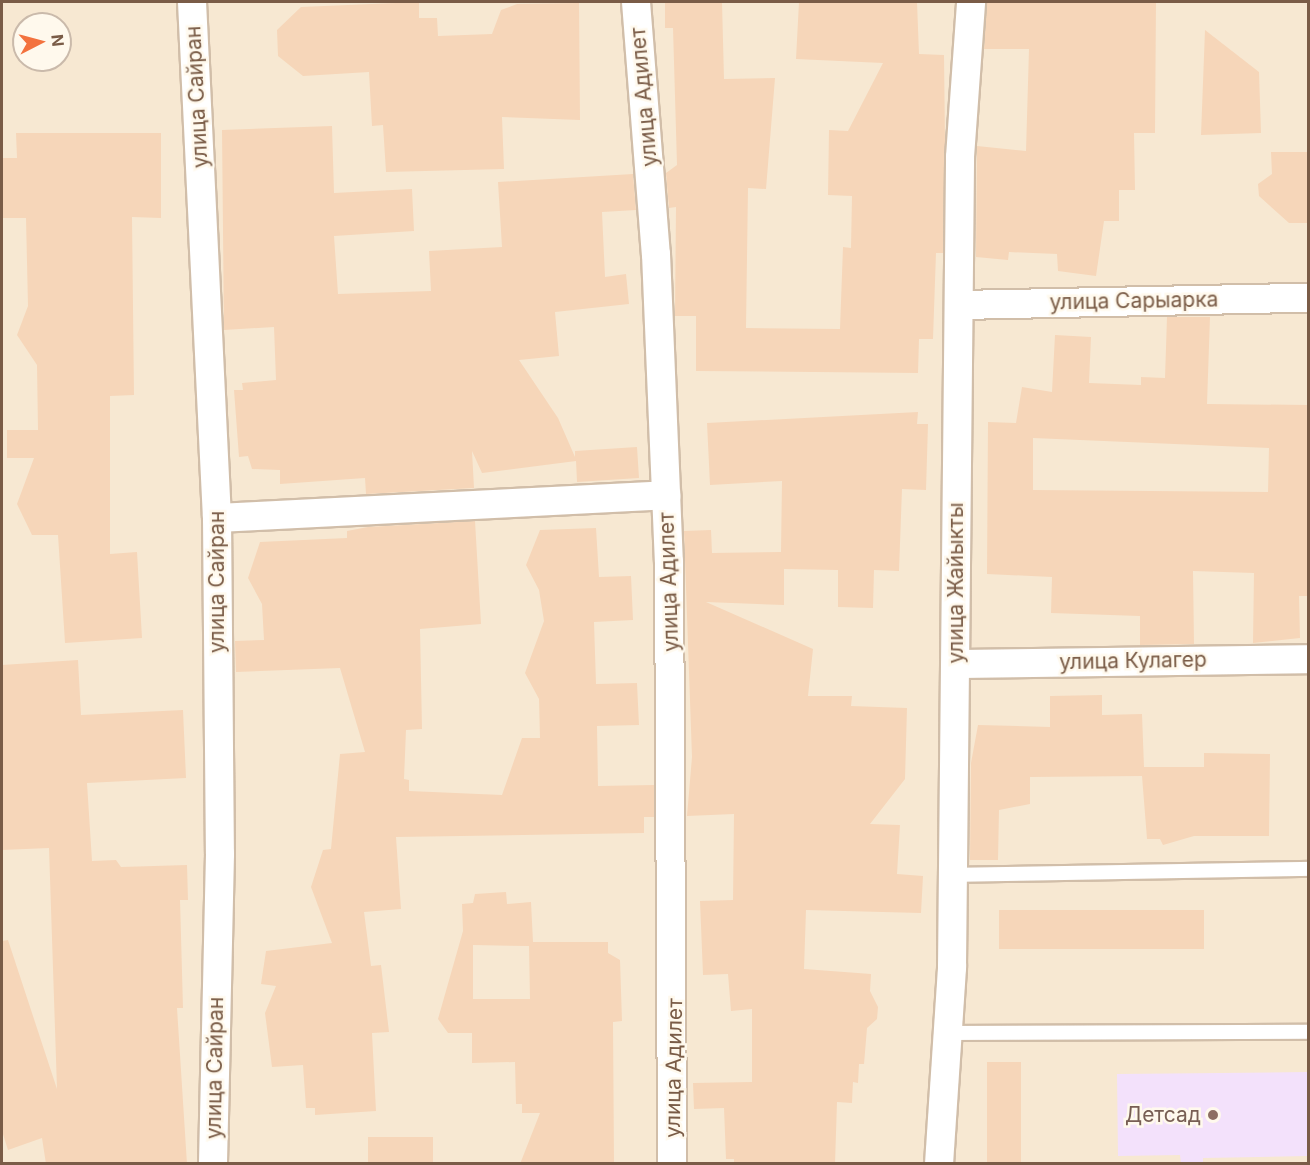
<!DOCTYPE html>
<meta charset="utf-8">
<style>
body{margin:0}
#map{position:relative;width:1310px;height:1165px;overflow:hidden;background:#fef6e5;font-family:Inter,sans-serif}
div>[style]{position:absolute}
.residential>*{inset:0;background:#f7e8d2}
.education>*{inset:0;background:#f3e1fb}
.building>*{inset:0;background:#f6d6b9;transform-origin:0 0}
.roads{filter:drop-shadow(2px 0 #d1bea9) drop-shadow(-2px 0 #d1bea9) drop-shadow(0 2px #d1bea9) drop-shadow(0 -2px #d1bea9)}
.lane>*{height:14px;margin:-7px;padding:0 7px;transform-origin:7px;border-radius:7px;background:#fff}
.street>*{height:28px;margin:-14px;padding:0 14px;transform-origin:14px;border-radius:14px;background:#fff}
.dots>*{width:16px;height:16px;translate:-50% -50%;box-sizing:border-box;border:3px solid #fff9ed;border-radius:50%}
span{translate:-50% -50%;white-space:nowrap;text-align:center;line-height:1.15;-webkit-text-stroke:5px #fff9ed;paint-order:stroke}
.street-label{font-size:21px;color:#7a5c47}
.education-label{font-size:21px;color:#785e54}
.right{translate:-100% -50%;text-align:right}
.frame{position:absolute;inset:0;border:3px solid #7a5c47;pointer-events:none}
.north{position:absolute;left:12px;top:12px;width:60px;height:60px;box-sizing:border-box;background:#fff9ed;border:2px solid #cabaab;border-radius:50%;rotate:84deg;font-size:16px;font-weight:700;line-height:24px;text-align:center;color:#7a5c47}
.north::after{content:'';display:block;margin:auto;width:21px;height:27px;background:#f3723e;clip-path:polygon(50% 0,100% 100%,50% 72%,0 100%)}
</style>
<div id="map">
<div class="residential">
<i style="clip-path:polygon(evenodd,2px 2px,1308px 2px,1308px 1163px,2px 1163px,2px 2px,24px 24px,60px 24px,60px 60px,24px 60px,24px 24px)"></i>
</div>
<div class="education">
<i style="clip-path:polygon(1308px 1072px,1308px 1156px,1203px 1158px,1203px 1163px,1181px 1164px,1180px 1155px,1118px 1156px,1117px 1074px)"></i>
</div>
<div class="building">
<i style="clip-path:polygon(419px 2px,419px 18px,437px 18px,438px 36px,492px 34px,501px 10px,517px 4px,579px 3px,580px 120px,502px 117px,504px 169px,386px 172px,383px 125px,372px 126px,369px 72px,303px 76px,278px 56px,277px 30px,301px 7px)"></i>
<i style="clip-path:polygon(665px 2px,722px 2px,724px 79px,775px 78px,766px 189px,748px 188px,746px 328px,840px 329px,843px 247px,851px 248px,852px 196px,828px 195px,829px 130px,848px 131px,883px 63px,796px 59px,799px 2px,917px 2px,919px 54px,944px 55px,945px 142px,943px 253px,936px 253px,933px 339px,919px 339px,918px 373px,696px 371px,696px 316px,675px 316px,676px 207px,669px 208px,666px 173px,677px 165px,673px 28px,665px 28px)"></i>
<i style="clip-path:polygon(987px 2px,1156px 2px,1155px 133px,1134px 133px,1135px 190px,1119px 190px,1119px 221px,1104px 221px,1096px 276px,1058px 271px,1057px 254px,1009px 252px,1008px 260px,976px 257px,977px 146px,1026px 151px,1029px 49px,984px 49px)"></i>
<i style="clip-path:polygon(1205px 30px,1259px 72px,1261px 133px,1201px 135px)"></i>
<i style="clip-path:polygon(332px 126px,334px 193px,412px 189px,414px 231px,334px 236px,338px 294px,431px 291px,429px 251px,502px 247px,498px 182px,633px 174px,636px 210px,602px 212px,605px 277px,626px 274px,629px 304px,555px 312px,559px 356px,519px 360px,558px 418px,575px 457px,575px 451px,637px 447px,639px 478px,577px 482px,576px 461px,482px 473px,472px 451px,474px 488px,366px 494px,365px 478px,280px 484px,280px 470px,252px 469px,248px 456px,239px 457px,234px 390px,243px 390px,242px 383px,276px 380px,274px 327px,224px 330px,222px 130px)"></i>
<i style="clip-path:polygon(16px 133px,161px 133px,161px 218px,132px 217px,134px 395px,110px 396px,110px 554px,137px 552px,142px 638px,65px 643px,58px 535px,32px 535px,17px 504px,34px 458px,7px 458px,7px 430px,38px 430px,37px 365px,17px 335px,28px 306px,26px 218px,2px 218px,2px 158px,17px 158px)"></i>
<i style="clip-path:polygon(1271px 152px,1308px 152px,1308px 223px,1289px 223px,1259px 196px,1258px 184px,1272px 174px)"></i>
<i style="clip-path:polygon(evenodd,1167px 317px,1210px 317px,1207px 404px,1308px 405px,1308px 596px,1299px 596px,1300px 638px,1253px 643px,1254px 573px,1193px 571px,1194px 644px,1140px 645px,1140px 616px,1051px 613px,1052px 577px,987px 574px,988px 422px,1016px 423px,1022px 387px,1052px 392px,1055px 335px,1091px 337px,1089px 383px,1141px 385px,1141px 377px,1165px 378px,1167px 317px,1033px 438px,1269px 448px,1268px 492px,1033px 490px,1033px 438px)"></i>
<i style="clip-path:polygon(918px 412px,917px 424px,928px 424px,926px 490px,902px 489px,899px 571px,874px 570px,873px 608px,838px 607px,838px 570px,784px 569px,784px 605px,706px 602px,813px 649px,808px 696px,852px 696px,851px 706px,907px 708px,905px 779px,870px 824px,900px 825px,897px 874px,923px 876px,921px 913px,806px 910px,804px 969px,871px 974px,870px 991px,878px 1007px,877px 1019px,867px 1028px,864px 1064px,859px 1064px,858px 1083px,853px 1082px,852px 1103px,837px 1102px,835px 1164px,734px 1164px,734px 1159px,726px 1159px,724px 1108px,694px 1109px,693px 1083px,752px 1082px,752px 1009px,731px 1011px,728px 974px,703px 975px,700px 901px,733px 900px,734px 814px,687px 816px,692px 757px,684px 531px,711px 530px,712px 553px,781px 552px,782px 481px,710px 485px,707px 423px)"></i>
<i style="clip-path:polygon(475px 521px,481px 624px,420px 629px,422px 729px,406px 730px,404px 779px,409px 780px,409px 791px,502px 795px,522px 738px,540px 738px,539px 699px,525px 673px,544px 621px,539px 590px,526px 565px,540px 530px,596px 528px,599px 577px,631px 576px,633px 620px,594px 622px,596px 684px,637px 683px,639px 725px,597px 726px,598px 786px,654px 785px,654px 817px,644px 817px,644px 833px,396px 837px,401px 909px,364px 912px,371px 966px,381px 965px,389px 1032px,372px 1033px,376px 1111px,315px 1115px,315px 1108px,306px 1108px,303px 1065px,272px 1067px,265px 1013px,276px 986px,261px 984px,266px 951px,332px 943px,311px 887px,323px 850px,331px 849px,340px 754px,365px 752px,340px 668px,236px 672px,235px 641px,264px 640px,262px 604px,248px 578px,260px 542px,347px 538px,347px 531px,368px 527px)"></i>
<i style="clip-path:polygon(78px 660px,81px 715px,183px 710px,186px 778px,87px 783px,92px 861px,116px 860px,121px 867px,187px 865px,188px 900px,180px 900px,183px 1008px,177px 1008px,187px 1164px,46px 1164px,42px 1138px,8px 1150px,2px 1131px,2px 941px,8px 940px,57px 1089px,49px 848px,2px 850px,2px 665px)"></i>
<i style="clip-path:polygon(1102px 695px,1102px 715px,1142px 714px,1144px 767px,1204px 767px,1204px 753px,1270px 754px,1269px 836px,1194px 836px,1163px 845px,1160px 839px,1147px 839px,1142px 776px,1030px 777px,1030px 804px,999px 810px,998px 860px,970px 860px,971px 763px,978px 725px,1050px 727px,1050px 696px)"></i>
<i style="clip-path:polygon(evenodd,506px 892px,507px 904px,531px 902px,533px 942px,608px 942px,608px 953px,620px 960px,622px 1021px,613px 1022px,614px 1164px,520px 1164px,540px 1113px,522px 1113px,522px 1104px,516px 1104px,515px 1062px,472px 1063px,472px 1033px,448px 1033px,438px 1019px,463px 931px,462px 904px,473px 903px,475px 894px,506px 892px,473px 945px,529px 946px,530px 999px,473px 999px,473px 945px)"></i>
<i style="left:999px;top:910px;width:205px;height:39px"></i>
<i style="left:987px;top:1062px;width:34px;height:102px"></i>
<i style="left:433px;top:1137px;width:27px;height:65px;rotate:90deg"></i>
</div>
<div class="roads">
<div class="lane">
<i style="left:954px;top:875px;width:354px;rotate:-1deg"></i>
<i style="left:948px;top:1033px;width:360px;rotate:-0.2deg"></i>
</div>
<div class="street">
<i style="left:192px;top:2px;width:517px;rotate:87.23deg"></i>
<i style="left:217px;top:518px;width:336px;rotate:89.5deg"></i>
<i style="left:220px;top:854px;width:310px;rotate:91.3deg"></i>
<i style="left:636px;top:2px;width:253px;rotate:85.5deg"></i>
<i style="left:656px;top:254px;width:308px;rotate:87.6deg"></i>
<i style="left:669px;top:562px;width:602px;rotate:89.71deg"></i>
<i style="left:960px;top:305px;width:348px;rotate:-1.2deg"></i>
<i style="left:217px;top:518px;width:450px;rotate:-2.9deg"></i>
<i style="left:957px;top:664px;width:351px;rotate:-0.8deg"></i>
<i style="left:939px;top:1164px;width:197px;rotate:-86.2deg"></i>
<i style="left:952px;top:967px;width:810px;rotate:-89.43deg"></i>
<i style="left:960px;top:157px;width:155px;rotate:-85.9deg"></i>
</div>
</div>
<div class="dots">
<i style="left:1213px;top:1115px;background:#8d6e63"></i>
</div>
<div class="street-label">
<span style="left:197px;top:97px;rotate:-93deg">улица Сайран</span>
<span style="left:644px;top:97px;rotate:-95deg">улица Адилет</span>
<span style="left:1134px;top:301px;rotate:-1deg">улица Сарыарка</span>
<span style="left:217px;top:582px;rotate:-90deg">улица Сайран</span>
<span style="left:669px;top:582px;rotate:-92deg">улица Адилет</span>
<span style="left:956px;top:583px;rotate:-90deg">улица Жайыкты</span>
<span style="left:1133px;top:661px;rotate:-1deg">улица Кулагер</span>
<span style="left:215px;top:1068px;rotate:-89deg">улица Сайран</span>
<span style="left:674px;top:1068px;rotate:-89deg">улица Адилет</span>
</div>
<div class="education-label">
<span class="right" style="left:1201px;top:1115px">Детсад</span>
</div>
<div class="frame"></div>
<div class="north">N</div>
</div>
